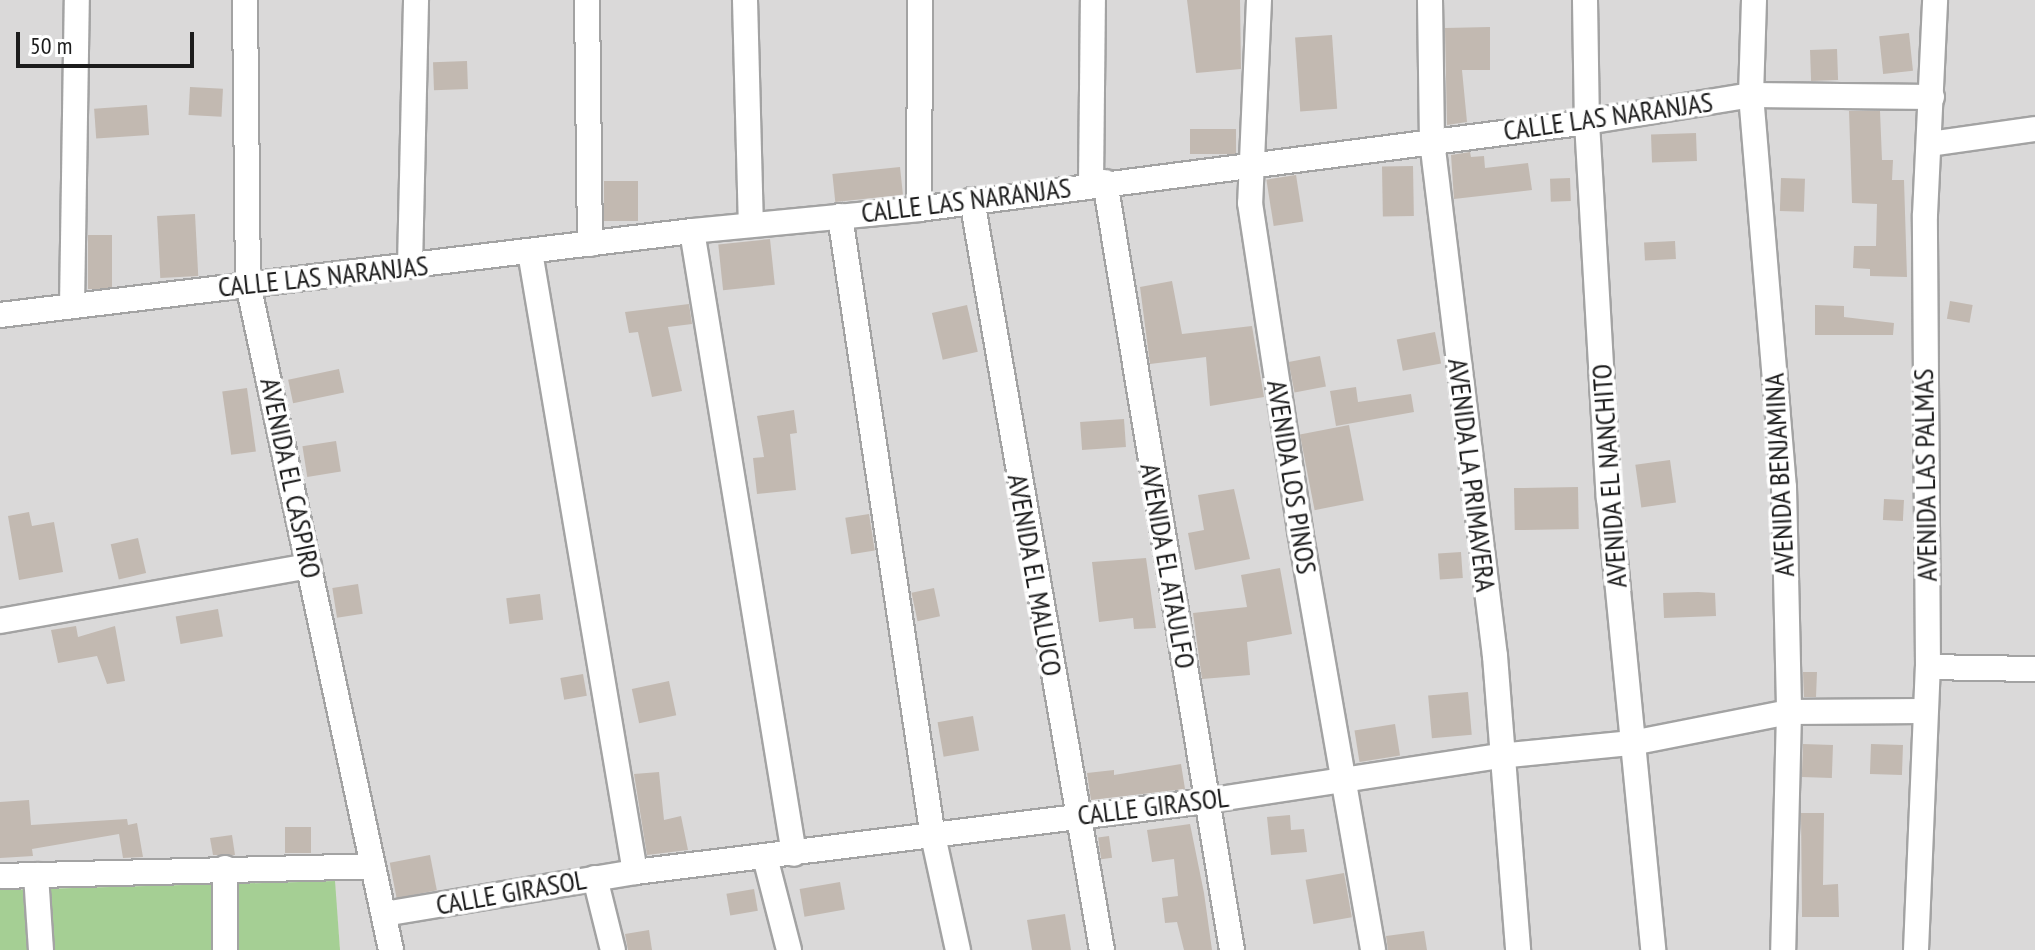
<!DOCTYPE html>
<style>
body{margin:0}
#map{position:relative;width:2035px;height:950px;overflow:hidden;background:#eeeae1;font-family:"PT Sans Narrow",sans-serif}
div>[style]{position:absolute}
.residential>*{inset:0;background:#dad9d9}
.forest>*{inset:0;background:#a5cf94}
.building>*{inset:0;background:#c2b9b1;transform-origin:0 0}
.roads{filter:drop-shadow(2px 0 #a3a3a3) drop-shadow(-2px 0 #a3a3a3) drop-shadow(0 2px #a3a3a3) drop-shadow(0 -2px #a3a3a3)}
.minor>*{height:24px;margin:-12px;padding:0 12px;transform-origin:12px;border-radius:12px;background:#fff}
span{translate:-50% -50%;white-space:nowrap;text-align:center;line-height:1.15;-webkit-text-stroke:7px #fff;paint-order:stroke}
.street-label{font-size:28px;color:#1c1c1c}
.scale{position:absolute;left:16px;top:32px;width:178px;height:36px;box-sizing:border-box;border:4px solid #1c1c1c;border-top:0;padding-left:10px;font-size:24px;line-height:28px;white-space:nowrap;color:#1c1c1c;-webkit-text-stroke:6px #fff;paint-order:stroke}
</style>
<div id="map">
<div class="residential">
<i style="clip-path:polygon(0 0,2035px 0,2035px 950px,340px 950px,334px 882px,0 890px)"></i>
</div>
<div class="forest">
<i style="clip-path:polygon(335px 881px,340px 950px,0 950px,0 890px)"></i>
</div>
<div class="building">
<i style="clip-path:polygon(1187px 0,1240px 0,1241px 69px,1196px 73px)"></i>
<i style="clip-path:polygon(1490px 27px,1490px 70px,1462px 70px,1467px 122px,1447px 125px,1445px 28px)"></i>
<i style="left:1909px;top:33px;width:38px;height:30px;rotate:84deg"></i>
<i style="left:1332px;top:35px;width:74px;height:37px;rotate:86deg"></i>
<i style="left:1837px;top:49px;width:31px;height:27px;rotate:88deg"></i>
<i style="left:467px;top:61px;width:28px;height:34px;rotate:88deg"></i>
<i style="left:190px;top:87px;width:33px;height:28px;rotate:3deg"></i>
<i style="left:147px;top:105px;width:30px;height:53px;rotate:86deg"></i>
<i style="clip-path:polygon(1849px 111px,1880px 111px,1882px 160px,1893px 160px,1892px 180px,1904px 180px,1907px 277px,1870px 276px,1870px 269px,1853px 268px,1854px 246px,1876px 246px,1877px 204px,1852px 203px)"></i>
<i style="left:1190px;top:129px;width:46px;height:25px"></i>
<i style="left:1696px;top:133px;width:28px;height:45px;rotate:88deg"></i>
<i style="clip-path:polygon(1470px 152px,1471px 157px,1484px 156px,1485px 168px,1528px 163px,1532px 190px,1454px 199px,1451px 155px)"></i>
<i style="left:1413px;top:166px;width:50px;height:31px;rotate:89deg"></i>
<i style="left:900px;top:167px;width:28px;height:68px;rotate:84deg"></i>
<i style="left:1296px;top:175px;width:47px;height:30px;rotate:81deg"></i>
<i style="left:1570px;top:178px;width:23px;height:20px;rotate:88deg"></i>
<i style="left:1781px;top:178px;width:24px;height:33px;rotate:2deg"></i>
<i style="left:604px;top:181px;width:34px;height:40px"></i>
<i style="left:195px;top:214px;width:62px;height:38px;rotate:87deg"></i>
<i style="left:88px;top:235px;width:24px;height:54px"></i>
<i style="left:770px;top:239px;width:46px;height:52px;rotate:84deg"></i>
<i style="left:1675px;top:241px;width:18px;height:31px;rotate:87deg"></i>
<i style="clip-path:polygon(1172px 281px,1182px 334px,1252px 326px,1264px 397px,1210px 406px,1206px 357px,1150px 364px,1140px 287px)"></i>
<i style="left:1950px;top:301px;width:23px;height:18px;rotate:10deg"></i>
<i style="clip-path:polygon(689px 304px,692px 324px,668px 327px,682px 391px,652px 397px,638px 332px,629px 333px,625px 312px)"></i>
<i style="left:967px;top:305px;width:48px;height:36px;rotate:77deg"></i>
<i style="clip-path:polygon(1815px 305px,1844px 306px,1844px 317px,1894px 323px,1893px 335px,1815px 335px)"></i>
<i style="left:1435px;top:332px;width:32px;height:39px;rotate:79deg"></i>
<i style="left:1320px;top:356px;width:31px;height:32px;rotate:79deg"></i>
<i style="left:339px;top:369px;width:24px;height:52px;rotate:78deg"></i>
<i style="clip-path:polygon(1356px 387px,1358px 402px,1411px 394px,1414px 412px,1336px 426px,1330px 391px)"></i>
<i style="left:247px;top:388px;width:64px;height:25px;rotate:82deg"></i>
<i style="clip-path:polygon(794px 410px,797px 433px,790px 434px,796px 490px,757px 494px,753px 458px,764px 457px,757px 416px)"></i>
<i style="left:1124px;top:419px;width:28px;height:44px;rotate:86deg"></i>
<i style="left:1349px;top:425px;width:77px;height:50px;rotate:79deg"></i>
<i style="left:336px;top:441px;width:31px;height:34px;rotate:81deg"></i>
<i style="left:1670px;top:460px;width:43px;height:35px;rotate:82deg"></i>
<i style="left:1578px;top:487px;width:42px;height:64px;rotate:89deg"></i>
<i style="clip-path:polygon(1234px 489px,1250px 559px,1195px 570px,1188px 533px,1204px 530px,1198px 495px)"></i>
<i style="left:1884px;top:499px;width:20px;height:21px;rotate:3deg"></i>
<i style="clip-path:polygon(29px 512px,32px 526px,54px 522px,63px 572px,19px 580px,8px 516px)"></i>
<i style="left:869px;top:514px;width:37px;height:24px;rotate:81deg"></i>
<i style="left:138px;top:538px;width:36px;height:28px;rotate:77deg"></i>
<i style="left:1461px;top:552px;width:26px;height:23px;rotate:86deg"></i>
<i style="clip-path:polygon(1146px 558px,1156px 628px,1134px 629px,1133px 618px,1099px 622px,1092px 562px)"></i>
<i style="clip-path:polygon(1280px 568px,1292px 634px,1247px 642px,1250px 675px,1202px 679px,1193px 613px,1247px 607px,1241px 575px)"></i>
<i style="left:358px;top:584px;width:30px;height:26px;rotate:81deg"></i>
<i style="left:934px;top:588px;width:29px;height:23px;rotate:78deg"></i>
<i style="clip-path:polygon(1698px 592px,1715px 593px,1716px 616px,1664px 618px,1663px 593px)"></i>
<i style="left:540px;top:594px;width:26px;height:34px;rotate:83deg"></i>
<i style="left:218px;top:609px;width:28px;height:43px;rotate:80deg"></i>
<i style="clip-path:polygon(76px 626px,78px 637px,115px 626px,125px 681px,107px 684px,97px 656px,58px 663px,51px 630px)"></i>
<i style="clip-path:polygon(1803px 672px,1817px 672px,1816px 697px,1804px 697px)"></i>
<i style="left:583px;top:674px;width:22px;height:23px;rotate:80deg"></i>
<i style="left:669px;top:681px;width:35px;height:38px;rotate:78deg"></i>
<i style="left:1468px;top:692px;width:43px;height:40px;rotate:85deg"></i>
<i style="left:973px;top:716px;width:35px;height:36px;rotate:80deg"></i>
<i style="left:1395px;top:724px;width:32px;height:41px;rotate:81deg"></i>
<i style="left:1803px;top:744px;width:30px;height:33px;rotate:2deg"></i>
<i style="left:1871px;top:744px;width:32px;height:30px;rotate:2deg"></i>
<i style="clip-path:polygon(1181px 764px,1185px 789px,1091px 800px,1087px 773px,1114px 770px,1114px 775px)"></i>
<i style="clip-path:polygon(659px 772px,664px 820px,681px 816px,688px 850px,647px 855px,634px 774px)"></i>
<i style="clip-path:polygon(29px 800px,31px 825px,127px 819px,128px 825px,137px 823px,143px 857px,123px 858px,119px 834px,32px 849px,33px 856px,0 858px,0 802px)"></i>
<i style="clip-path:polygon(1801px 813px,1824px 813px,1823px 885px,1838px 884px,1839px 917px,1802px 917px)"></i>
<i style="clip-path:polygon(1290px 815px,1291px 830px,1304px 829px,1307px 852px,1271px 855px,1267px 817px)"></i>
<i style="clip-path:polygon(1190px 824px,1204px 893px,1212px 950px,1184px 950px,1177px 922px,1165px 923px,1162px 898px,1178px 896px,1174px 859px,1152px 862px,1147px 830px)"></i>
<i style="left:285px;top:827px;width:26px;height:26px"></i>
<i style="clip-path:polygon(232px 835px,235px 855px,213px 855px,210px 838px)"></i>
<i style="left:1109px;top:836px;width:22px;height:11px;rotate:82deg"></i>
<i style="left:430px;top:855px;width:36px;height:41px;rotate:79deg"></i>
<i style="left:1344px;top:873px;width:45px;height:39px;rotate:80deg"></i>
<i style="left:840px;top:882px;width:28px;height:41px;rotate:80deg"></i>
<i style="left:754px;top:889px;width:22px;height:28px;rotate:80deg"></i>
<i style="clip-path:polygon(1065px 914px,1071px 950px,1032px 950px,1027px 920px)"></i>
<i style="clip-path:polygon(649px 930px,652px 950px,628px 950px,625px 934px)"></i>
<i style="clip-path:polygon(1424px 931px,1427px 950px,1388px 950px,1386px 936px)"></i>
</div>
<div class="roads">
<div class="minor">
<i style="left:245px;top:0;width:284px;rotate:89.4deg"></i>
<i style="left:248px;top:284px;width:681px;rotate:77.88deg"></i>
<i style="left:587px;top:0;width:244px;rotate:89.3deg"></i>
<i style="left:745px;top:0;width:225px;rotate:88.5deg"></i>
<i style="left:1259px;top:0;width:203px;rotate:92.5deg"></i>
<i style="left:1250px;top:203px;width:332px;rotate:81.3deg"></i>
<i style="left:1300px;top:531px;width:425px;rotate:80.1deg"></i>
<i style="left:1430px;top:0;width:141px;rotate:89.2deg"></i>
<i style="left:1432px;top:141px;width:519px;rotate:83.03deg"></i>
<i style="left:1495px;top:656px;width:295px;rotate:85.5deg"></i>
<i style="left:1585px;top:0;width:122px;rotate:89.1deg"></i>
<i style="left:1587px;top:122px;width:377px;rotate:86.7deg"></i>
<i style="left:1609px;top:498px;width:454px;rotate:84.4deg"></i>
<i style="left:1754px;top:0;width:95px;rotate:91.8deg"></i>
<i style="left:1751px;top:95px;width:393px;rotate:85.2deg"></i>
<i style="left:1784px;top:487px;width:225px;rotate:88.7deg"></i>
<i style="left:1789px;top:712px;width:238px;rotate:91.4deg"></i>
<i style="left:1930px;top:144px;width:106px;rotate:-8.1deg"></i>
<i style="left:1105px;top:182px;width:778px;rotate:80.61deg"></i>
<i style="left:1091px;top:184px;width:184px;rotate:-89.4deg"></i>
<i style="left:972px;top:200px;width:761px;rotate:80.17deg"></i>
<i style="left:919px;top:209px;width:209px;rotate:-89.7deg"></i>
<i style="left:840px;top:216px;width:622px;rotate:81.49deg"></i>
<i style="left:932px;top:831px;width:122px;rotate:77.7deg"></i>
<i style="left:692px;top:231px;width:631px;rotate:80.7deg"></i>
<i style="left:530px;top:252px;width:629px;rotate:80.39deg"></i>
<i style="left:410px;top:266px;width:266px;rotate:-88.7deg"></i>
<i style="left:72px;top:306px;width:306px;rotate:-89.1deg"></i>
<i style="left:0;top:315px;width:697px;rotate:-6.92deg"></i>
<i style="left:692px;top:231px;width:228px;rotate:-5.5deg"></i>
<i style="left:919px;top:209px;width:674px;rotate:-7.42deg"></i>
<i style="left:1587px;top:122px;width:166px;rotate:-9.3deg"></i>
<i style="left:1751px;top:95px;width:181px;rotate:0.6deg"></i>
<i style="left:0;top:621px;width:314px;rotate:-10.1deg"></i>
<i style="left:1928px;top:667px;width:107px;rotate:1.1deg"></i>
<i style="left:765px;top:857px;width:96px;rotate:75.5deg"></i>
<i style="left:225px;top:868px;width:82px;rotate:90deg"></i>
<i style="left:36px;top:875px;width:75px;rotate:86.2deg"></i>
<i style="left:0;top:876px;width:373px;rotate:-1.5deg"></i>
<i style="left:595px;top:878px;width:74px;rotate:76deg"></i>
<i style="left:384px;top:914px;width:254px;rotate:-9.5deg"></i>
<i style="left:635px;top:872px;width:575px;rotate:-7.09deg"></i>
<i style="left:1206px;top:801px;width:296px;rotate:-8.7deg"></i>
<i style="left:1499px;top:756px;width:134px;rotate:-5.6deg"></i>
<i style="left:1632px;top:743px;width:160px;rotate:-11.2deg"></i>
<i style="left:1789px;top:712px;width:134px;rotate:-0.4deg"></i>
<i style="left:1916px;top:950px;width:283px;rotate:-87.6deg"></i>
<i style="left:1928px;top:667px;width:452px;rotate:-90.4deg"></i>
<i style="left:1925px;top:215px;width:215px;rotate:-87.3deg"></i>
</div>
</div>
<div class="street-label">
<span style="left:1608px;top:116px;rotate:-8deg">CALLE LAS NARANJAS</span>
<span style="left:966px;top:200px;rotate:-7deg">CALLE LAS NARANJAS</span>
<span style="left:323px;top:276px;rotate:-6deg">CALLE LAS NARANJAS</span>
<span style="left:1472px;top:475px;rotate:83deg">AVENIDA LA PRIMAVERA</span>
<span style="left:1779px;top:475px;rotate:-93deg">AVENIDA BENJAMINA</span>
<span style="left:1925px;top:475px;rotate:-91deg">AVENIDA LAS PALMAS</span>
<span style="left:1609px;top:476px;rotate:-94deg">AVENIDA EL NANCHITO</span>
<span style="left:1292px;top:477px;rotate:81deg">AVENIDA LOS PINOS</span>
<span style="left:291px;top:478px;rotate:78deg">AVENIDA EL CASPIRO</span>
<span style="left:1168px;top:566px;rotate:80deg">AVENIDA EL ATAULFO</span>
<span style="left:1035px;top:575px;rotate:80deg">AVENIDA EL MALUCO</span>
<span style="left:1153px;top:806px;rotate:-7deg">CALLE GIRASOL</span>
<span style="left:511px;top:892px;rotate:-10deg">CALLE GIRASOL</span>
</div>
<div class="scale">50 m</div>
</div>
